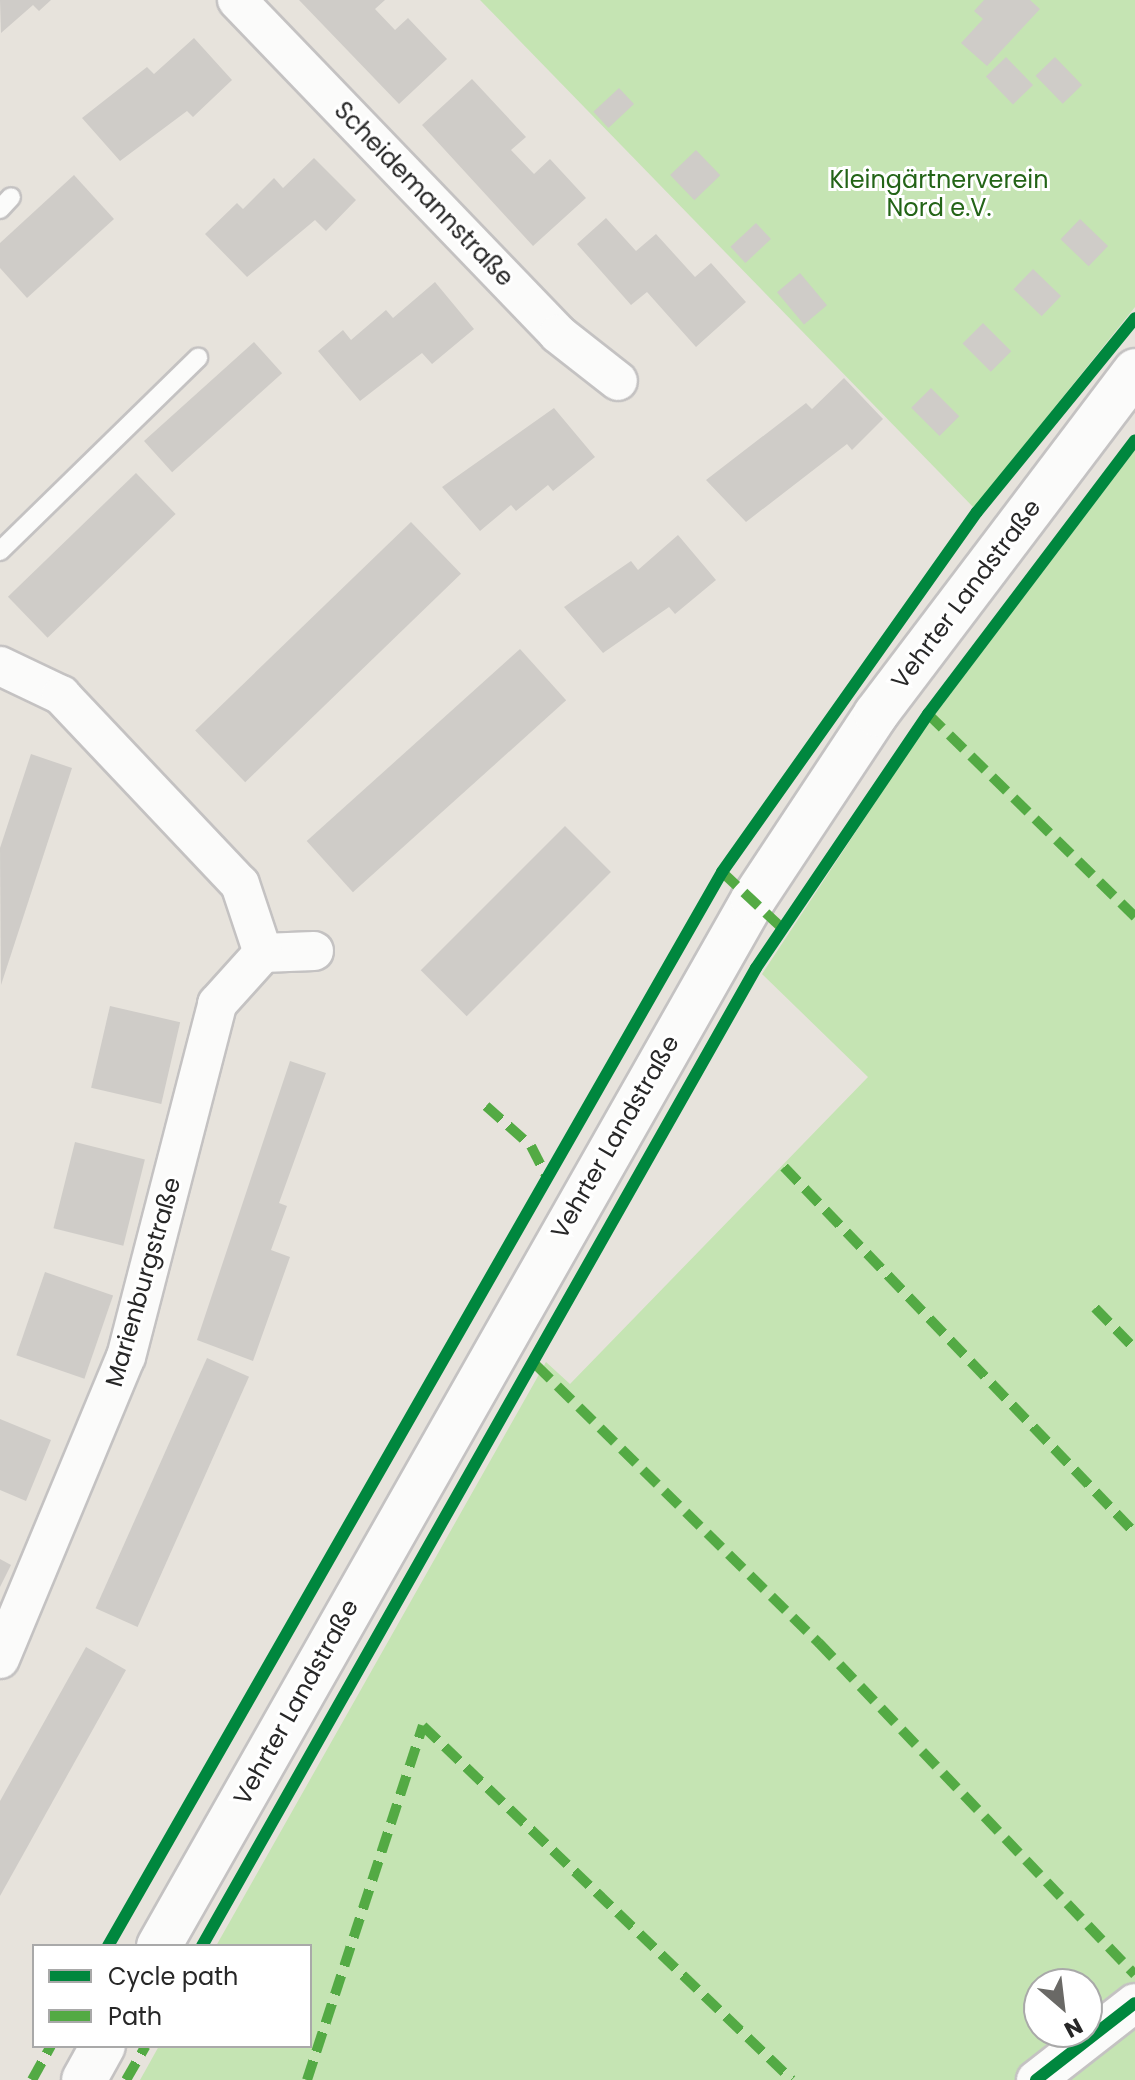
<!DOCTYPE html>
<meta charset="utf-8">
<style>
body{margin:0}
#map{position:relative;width:1135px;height:2080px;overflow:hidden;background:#e7e3dc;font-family:Poppins,sans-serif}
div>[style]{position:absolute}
.green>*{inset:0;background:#c5e4b3}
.building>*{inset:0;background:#cfccc8;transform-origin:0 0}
.roads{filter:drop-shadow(2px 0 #c4c2c2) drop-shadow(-2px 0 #c4c2c2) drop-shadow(0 2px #c4c2c2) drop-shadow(0 -2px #c4c2c2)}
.lane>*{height:18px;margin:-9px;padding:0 9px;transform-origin:9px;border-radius:9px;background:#fbfbfa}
.street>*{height:38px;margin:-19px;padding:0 19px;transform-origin:19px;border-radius:19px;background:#fbfbfa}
.secondary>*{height:44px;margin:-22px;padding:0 22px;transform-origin:22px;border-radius:22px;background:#fbfbfa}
.quiet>*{height:10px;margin-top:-5px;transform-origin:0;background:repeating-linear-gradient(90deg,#53aa44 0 20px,transparent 0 30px)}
.cycleway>*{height:12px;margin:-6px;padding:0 6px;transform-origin:6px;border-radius:6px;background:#00873e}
span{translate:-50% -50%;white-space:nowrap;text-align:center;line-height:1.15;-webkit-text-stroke:6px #fff;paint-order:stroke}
.park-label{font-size:24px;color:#236417}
.street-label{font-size:24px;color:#272727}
.legend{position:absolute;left:32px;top:1944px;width:280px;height:104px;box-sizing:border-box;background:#fff;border:2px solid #a9a9a9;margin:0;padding:10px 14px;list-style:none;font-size:24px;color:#272727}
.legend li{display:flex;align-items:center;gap:16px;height:40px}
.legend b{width:40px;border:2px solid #a9a9a9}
.north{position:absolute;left:1023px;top:1968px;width:80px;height:80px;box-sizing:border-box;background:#fff;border:2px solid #a9a9a9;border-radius:50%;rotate:152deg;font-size:22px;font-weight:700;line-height:32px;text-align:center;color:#272727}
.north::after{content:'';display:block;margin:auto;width:28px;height:36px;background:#6a6966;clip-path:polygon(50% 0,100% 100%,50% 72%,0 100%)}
</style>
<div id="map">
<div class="green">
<i style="clip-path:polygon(480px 0,1135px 0,1135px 307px,974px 508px)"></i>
<i style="clip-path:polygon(1135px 450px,1135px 1989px,1087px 2026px,1087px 1984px,1039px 1984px,1039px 2032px,1079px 2032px,1016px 2080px,140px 2080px,159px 2046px,310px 2046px,310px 1946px,216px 1946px,546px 1362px,570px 1384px,868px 1077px,762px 974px,923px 730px)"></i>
<i style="clip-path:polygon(1135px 2017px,1135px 2080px,1055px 2080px)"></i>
</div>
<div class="building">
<i style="clip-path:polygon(0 0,51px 0,39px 11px,33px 5px,1px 33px)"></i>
<i style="clip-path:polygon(299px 0,385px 0,375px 9px,395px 30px,408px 18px,447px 59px,399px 104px)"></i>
<i style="clip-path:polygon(984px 0,1030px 0,1040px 9px,987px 66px,961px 43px,983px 19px,974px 11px)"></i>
<i style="clip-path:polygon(194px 38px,232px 80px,193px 117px,187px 111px,120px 161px,82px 118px,147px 67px,154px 74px)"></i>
<i style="left:1006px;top:57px;width:39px;height:28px;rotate:46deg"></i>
<i style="left:1055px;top:57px;width:39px;height:27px;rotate:46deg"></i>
<i style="clip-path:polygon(472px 79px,526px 137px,511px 150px,534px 174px,550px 159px,586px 198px,533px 246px,422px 125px)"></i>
<i style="left:619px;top:88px;width:22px;height:35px;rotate:47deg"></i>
<i style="left:696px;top:150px;width:35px;height:36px;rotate:46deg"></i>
<i style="clip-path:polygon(314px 158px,356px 200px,326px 231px,315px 220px,247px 277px,205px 234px,237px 203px,243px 209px,274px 178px,283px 188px)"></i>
<i style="clip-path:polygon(74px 175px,114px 219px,27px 298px,0 268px,0 243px)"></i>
<i style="clip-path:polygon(606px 218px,636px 251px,656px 234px,695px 277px,711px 263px,746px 302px,696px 347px,647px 292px,631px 305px,577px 244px)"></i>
<i style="left:1080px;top:219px;width:39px;height:28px;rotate:44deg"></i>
<i style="left:756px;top:223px;width:22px;height:35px;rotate:47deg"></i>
<i style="left:1033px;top:269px;width:39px;height:28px;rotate:44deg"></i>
<i style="left:800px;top:273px;width:42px;height:30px;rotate:50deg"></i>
<i style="clip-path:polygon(435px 282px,474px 329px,432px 364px,422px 353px,360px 401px,318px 351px,343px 330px,351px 340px,386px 310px,393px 318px)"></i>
<i style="left:983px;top:323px;width:40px;height:29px;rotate:45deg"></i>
<i style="left:254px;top:342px;width:42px;height:148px;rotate:48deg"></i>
<i style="clip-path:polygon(844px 378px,883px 419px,852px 450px,847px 444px,746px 522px,706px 480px,806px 403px,812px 409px)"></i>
<i style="left:931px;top:388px;width:40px;height:28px;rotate:45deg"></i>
<i style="clip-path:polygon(554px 408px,595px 457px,553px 491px,548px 485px,516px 511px,511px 505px,480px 531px,442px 487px)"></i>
<i style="left:136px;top:473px;width:57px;height:178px;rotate:46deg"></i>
<i style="left:411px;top:522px;width:72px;height:300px;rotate:46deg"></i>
<i style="clip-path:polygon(678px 535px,716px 580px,675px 614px,669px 607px,603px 653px,564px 607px,631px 561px,638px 570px)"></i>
<i style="left:520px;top:649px;width:69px;height:287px;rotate:48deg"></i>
<i style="clip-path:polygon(31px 754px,72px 768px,1px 985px,0 848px)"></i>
<i style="left:565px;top:826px;width:65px;height:204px;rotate:45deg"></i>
<i style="left:110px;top:1006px;width:72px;height:84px;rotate:13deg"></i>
<i style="clip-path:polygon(290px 1061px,326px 1073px,279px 1203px,287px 1206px,271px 1250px,290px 1257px,253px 1361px,197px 1340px)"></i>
<i style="left:75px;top:1142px;width:72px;height:89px;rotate:14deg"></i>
<i style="left:45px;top:1272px;width:72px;height:88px;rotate:19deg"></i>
<i style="left:207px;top:1358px;width:46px;height:274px;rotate:24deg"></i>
<i style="clip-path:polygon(0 1419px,51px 1440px,26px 1501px,0 1490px)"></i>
<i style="clip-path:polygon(0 1559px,11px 1565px,0 1587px)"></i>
<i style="clip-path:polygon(86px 1647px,126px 1670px,0 1896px,0 1801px)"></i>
</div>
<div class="roads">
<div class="lane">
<i style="left:0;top:209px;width:16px;rotate:-47deg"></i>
<i style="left:0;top:551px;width:277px;rotate:-44.3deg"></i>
</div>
<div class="street">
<i style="left:237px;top:0;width:463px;rotate:46.1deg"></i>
<i style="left:558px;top:334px;width:76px;rotate:38.1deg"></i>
<i style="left:0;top:666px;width:68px;rotate:25.4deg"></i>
<i style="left:61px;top:695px;width:260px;rotate:46.6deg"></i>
<i style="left:240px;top:884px;width:73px;rotate:71.6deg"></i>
<i style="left:263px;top:953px;width:51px;rotate:-2.2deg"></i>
<i style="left:0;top:1659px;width:327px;rotate:-67.4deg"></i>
<i style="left:126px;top:1357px;width:365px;rotate:-75.5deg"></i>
<i style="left:217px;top:1004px;width:69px;rotate:-48deg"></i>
<i style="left:1036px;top:2080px;width:125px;rotate:-37.9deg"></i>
</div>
<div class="secondary">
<i style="left:159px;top:1946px;width:1203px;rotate:-60.41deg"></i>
<i style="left:753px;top:900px;width:223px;rotate:-56.5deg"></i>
<i style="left:876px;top:714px;width:430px;rotate:-52.9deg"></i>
<i style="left:84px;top:2080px;width:39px;rotate:-61deg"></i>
</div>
</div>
<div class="quiet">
<i style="left:928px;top:714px;width:290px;rotate:44.4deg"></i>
<i style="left:722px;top:872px;width:83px;rotate:43.1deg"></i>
<i style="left:486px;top:1106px;width:60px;rotate:41.6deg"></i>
<i style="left:531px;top:1146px;width:36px;rotate:63deg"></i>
<i style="left:784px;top:1167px;width:507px;rotate:46.2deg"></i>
<i style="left:1095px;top:1308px;width:57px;rotate:45.7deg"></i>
<i style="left:536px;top:1365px;width:397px;rotate:44.5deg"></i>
<i style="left:819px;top:1643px;width:458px;rotate:46.4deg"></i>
<i style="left:32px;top:2080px;width:39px;rotate:-61deg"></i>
<i style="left:126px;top:2080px;width:39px;rotate:-60deg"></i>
<i style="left:307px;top:2080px;width:373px;rotate:-71.9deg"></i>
<i style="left:423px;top:1726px;width:511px;rotate:43.81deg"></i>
</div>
<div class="cycleway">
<i style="left:108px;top:1946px;width:1237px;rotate:-60.24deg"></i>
<i style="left:722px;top:872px;width:441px;rotate:-54.7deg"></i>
<i style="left:977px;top:512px;width:250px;rotate:-50.8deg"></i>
<i style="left:202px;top:1946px;width:1124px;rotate:-60.47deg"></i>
<i style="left:756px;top:968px;width:307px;rotate:-55.9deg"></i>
<i style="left:928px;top:714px;width:343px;rotate:-52.9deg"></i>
<i style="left:1036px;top:2080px;width:125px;rotate:-37.9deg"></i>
</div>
<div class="park-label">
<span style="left:939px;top:194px">Kleingärtnerverein<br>Nord e.V.</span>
</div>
<div class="street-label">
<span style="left:424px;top:194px;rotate:46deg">Scheidemannstraße</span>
<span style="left:966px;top:594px;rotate:-53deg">Vehrter Landstraße</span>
<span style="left:615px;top:1137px;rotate:-60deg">Vehrter Landstraße</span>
<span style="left:143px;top:1282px;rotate:-74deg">Marienburgstraße</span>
<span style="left:296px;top:1702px;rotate:-61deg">Vehrter Landstraße</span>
</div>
<ul class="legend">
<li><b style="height:10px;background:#00873e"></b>Cycle path</li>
<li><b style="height:10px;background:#53aa44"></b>Path</li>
</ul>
<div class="north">N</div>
</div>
